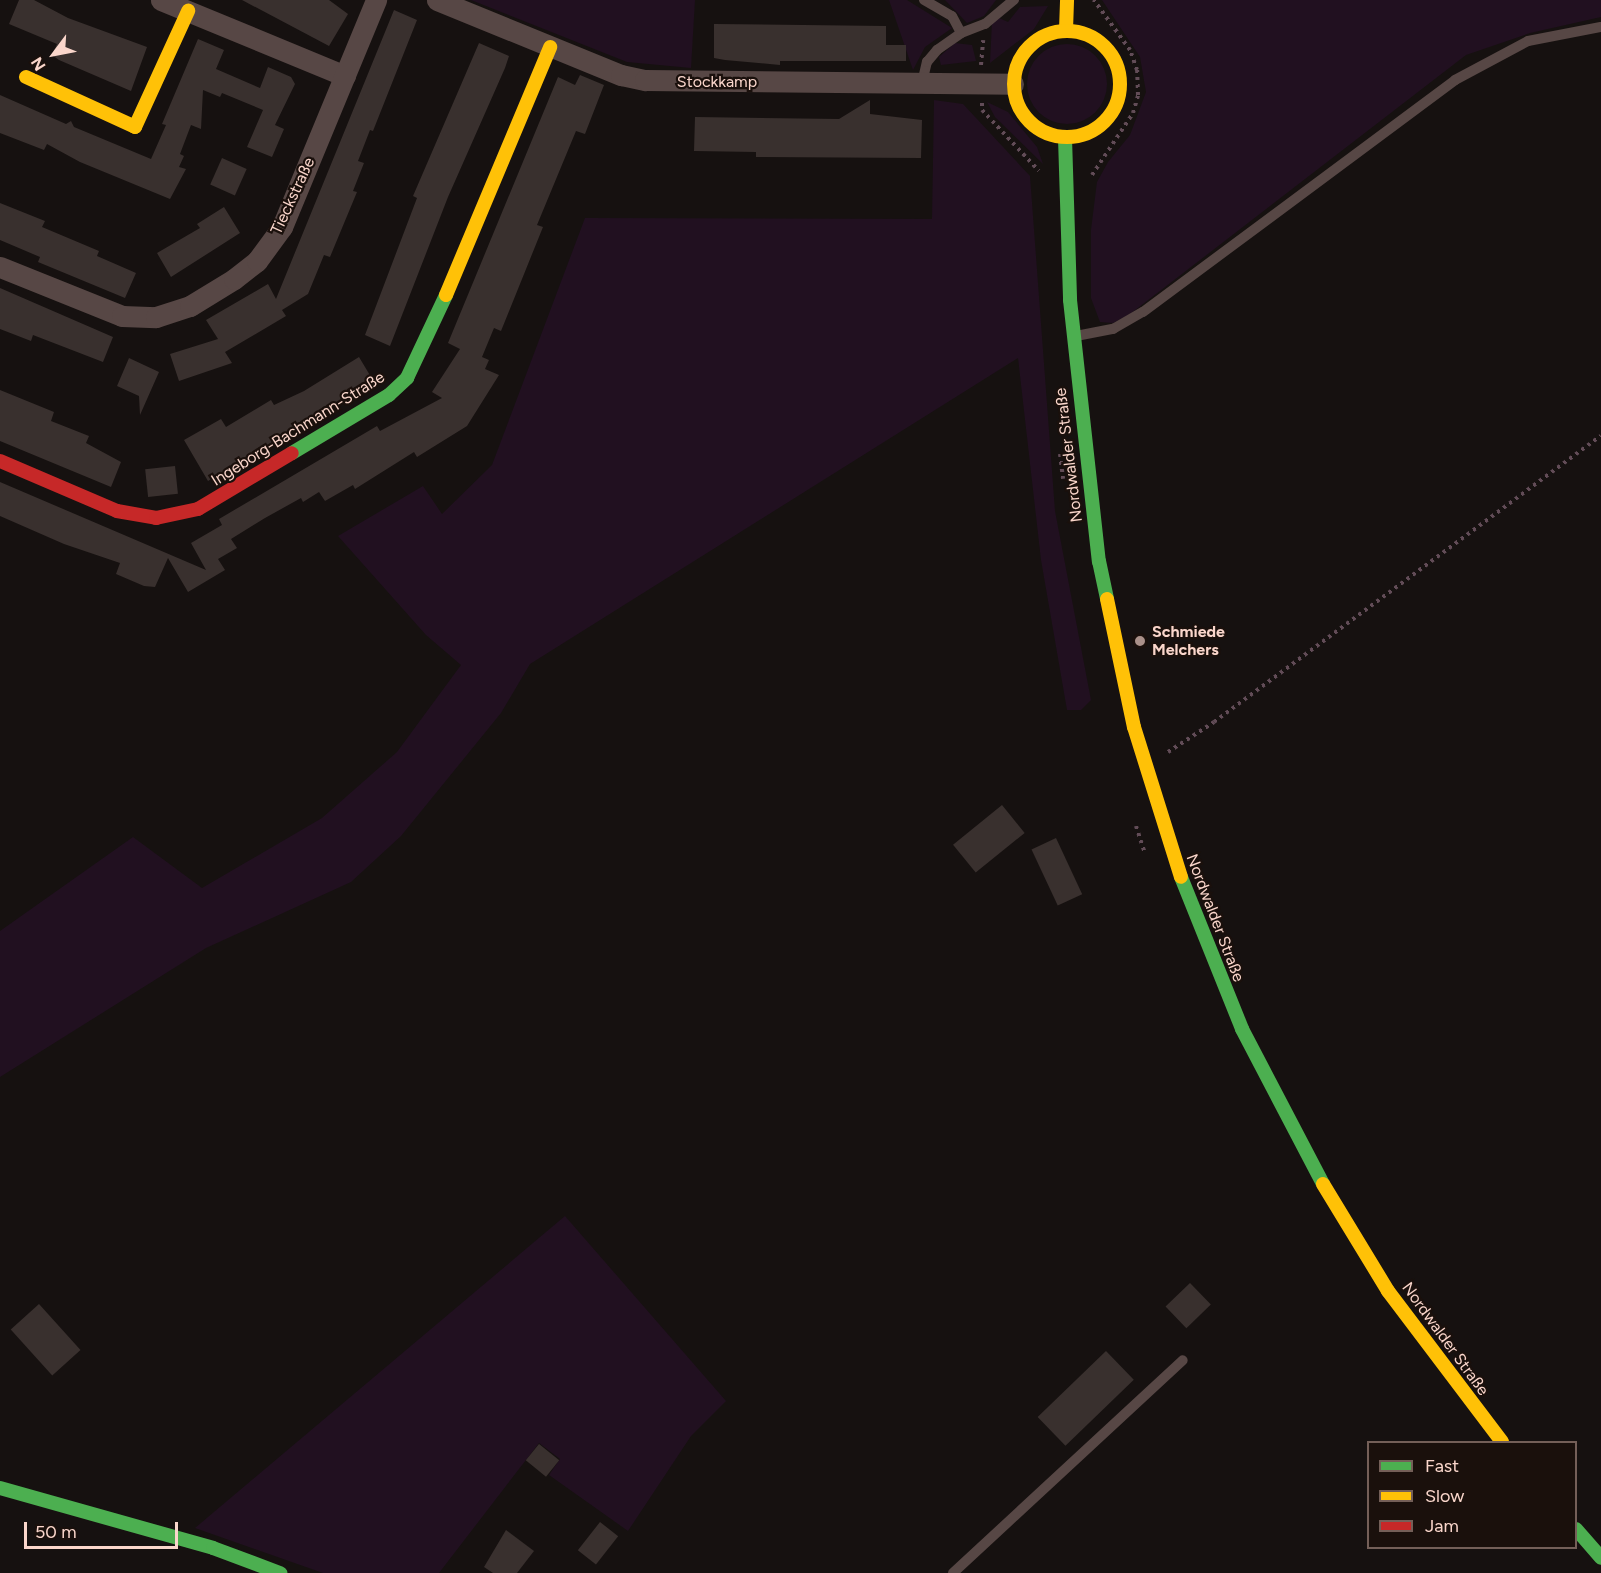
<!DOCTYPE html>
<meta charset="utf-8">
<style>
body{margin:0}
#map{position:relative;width:1601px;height:1573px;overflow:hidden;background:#161110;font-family:Figtree,sans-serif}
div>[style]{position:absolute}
.green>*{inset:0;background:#211020}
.round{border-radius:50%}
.building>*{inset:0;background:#39302e;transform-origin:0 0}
.path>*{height:4px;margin-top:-2px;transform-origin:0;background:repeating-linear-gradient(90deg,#624c57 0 3px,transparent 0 7.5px)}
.lane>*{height:10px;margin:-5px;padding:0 5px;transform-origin:5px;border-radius:5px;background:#574745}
.street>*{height:21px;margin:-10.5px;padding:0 10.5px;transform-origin:10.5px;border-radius:10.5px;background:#574745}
.fast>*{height:14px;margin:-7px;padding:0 7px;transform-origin:7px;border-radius:7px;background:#4caf50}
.slow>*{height:14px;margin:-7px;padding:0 7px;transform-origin:7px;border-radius:7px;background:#ffc107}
.slow>.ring{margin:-7px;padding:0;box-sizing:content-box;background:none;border:14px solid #ffc107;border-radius:50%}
.jam>*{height:14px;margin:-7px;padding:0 7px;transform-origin:7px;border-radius:7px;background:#c62828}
.dots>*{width:16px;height:16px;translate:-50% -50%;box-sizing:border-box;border:3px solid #1a100c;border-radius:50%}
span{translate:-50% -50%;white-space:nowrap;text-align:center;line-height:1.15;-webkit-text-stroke:4.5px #1a100c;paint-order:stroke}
.street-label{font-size:16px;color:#fad6cb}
.poi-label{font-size:16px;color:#fad6cb;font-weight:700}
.left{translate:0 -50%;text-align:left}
.legend{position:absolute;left:1367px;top:1441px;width:210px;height:108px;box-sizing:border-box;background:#1a100c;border:2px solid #745f58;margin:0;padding:8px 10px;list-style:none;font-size:18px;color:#fad6cb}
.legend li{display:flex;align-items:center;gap:12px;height:30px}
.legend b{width:30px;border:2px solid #745f58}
.north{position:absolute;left:24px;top:24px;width:60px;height:60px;-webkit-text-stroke:4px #1a100c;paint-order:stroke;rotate:238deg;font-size:16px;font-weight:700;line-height:24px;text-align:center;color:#fad6cb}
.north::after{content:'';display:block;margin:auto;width:21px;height:27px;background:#fad6cb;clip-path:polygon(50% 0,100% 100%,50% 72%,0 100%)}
.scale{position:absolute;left:24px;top:1522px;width:154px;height:27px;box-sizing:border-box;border:3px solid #fad6cb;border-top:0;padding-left:8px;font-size:18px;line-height:21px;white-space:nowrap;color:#fad6cb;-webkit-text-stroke:4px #1a100c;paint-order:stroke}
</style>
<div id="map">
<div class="green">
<i style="clip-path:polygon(471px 0,695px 0,691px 68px,627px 62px)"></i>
<i style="clip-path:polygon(889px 0,907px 0,952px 28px,925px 47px,913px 70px)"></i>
<i style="clip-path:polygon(945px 0,996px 0,984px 16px,967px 23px)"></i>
<i style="clip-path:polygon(1102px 0,1601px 0,1601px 17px,1530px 33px,1466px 55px,1130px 314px,1113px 323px,1100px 322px,1091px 298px,1091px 230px,1097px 182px,1108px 162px,1130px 135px,1146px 92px,1140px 57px)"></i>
<i style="clip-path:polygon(1048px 6px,1034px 29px,990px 63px,992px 21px,999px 18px,1008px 22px,1020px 7px)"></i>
<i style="clip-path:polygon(955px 43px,972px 45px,976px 61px,941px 65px,939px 57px)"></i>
<i class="round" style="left:1027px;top:44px;width:80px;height:80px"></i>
<i style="clip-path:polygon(934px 100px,963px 104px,1030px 176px,1055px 511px,1091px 700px,1081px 710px,1067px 710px,1041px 560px,1018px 358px,530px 664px,501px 713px,401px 836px,351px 882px,206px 948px,0 1077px,0 931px,133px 837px,202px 888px,322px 818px,397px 752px,461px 665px,426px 635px,338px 536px,423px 486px,442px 514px,492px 465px,585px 218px,932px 219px)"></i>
<i style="clip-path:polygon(987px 102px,1008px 112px,1037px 147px,1043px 164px,995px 117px)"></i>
<i style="clip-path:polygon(565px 1216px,726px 1401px,691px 1436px,628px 1531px,549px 1475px,560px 1459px,539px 1443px,439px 1573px,323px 1573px,195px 1528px)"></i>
</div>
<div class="building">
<i style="clip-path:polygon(19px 0,34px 0,68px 18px,147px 47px,131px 91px,59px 60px,52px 55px,57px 44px,9px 24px)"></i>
<i style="clip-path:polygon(242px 0,329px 0,348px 14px,329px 46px)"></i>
<i style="clip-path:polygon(394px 10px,417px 20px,373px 131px,370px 130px,358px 161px,364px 163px,353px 191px,357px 192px,330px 257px,324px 255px,308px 294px,282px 310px,286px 316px,225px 352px,232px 363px,179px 381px,170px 354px,218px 339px,206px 320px,268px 284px,276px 299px)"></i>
<i style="clip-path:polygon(714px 24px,886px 26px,886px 45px,906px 45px,906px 61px,780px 61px,780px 65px,725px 60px,714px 58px)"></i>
<i style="clip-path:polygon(198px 39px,224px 50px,216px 69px,260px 88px,268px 67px,291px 77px,295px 84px,275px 125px,284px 129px,272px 157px,247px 147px,263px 110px,222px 93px,220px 97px,203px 90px,201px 129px,191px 125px,180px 154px,184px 156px,179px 167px,186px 169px,170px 199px,80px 162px,47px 144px,44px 150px,0 133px,0 95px,66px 124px,71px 121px,74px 127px,151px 159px,166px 125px,162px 124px)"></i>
<i style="clip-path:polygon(479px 43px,509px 56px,505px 68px,448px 197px,390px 346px,365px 335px,417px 198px,413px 196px)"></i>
<i style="clip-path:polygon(580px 75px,604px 85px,585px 134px,576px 131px,537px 225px,543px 227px,501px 331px,494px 328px,482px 357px,489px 360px,485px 369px,499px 375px,467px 426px,417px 457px,414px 452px,355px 489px,353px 485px,325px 501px,319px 492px,303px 502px,301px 498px,265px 518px,231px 539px,237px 548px,218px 559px,225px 570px,188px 592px,168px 558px,155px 587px,144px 586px,116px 574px,120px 563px,64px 544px,0 516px,0 482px,206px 570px,191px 543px,222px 525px,219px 519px,377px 426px,380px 431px,442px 398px,432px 392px,460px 349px,448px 343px,558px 77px,575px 85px)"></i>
<i style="clip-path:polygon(870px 100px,870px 114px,922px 120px,921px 158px,756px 157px,756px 152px,694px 151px,695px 117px,839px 119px)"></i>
<i style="left:222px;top:158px;width:27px;height:29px;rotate:24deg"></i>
<i style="clip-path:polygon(0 203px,45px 221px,42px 227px,99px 251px,97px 256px,136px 273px,125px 298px,38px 262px,40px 257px,0 240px)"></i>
<i style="clip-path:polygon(224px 207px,240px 233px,171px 277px,157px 253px,200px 228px,197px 224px)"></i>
<i style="clip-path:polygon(0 288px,113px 337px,103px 362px,33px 335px,31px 341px,0 329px)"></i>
<i style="clip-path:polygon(359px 357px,374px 382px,208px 481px,184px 440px,221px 419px,226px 427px,271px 400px,274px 405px,304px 391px)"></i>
<i style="clip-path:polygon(129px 358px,159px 372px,140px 415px,139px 396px,117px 386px)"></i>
<i style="clip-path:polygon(0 390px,54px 412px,51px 421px,89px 436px,86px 443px,121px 462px,111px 487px,0 441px)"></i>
<i style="left:175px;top:466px;width:28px;height:30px;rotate:84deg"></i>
<i style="left:1002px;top:805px;width:36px;height:63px;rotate:51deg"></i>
<i style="left:1056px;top:838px;width:62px;height:27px;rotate:65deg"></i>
<i style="left:1190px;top:1283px;width:30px;height:34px;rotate:46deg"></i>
<i style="left:39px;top:1304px;width:62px;height:38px;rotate:48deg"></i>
<i style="left:1106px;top:1351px;width:40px;height:95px;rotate:46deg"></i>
<i style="left:539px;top:1444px;width:26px;height:21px;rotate:39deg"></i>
<i style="left:600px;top:1522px;width:23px;height:36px;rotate:38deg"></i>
<i style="clip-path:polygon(506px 1530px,534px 1551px,517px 1573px,493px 1573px,484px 1567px)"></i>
</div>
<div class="path">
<i style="left:981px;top:65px;width:25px;rotate:-85deg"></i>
<i style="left:982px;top:103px;width:7px;rotate:90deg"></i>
<i style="left:982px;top:110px;width:83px;rotate:46.9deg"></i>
<i style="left:1092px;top:175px;width:74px;rotate:-56.5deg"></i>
<i style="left:1133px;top:113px;width:19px;rotate:-74deg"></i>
<i style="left:1138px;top:95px;width:25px;rotate:-92deg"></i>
<i style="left:1137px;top:70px;width:21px;rotate:-109deg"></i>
<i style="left:1130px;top:50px;width:62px;rotate:-125.8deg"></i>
<i style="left:1060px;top:454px;width:25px;rotate:83deg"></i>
<i style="left:1168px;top:752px;width:55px;rotate:-33.1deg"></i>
<i style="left:1214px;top:722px;width:481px;rotate:-36.5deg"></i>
<i style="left:1136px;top:826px;width:26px;rotate:72deg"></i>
</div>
<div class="lane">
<i style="left:924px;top:0;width:32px;rotate:30deg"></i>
<i style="left:952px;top:16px;width:19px;rotate:62deg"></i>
<i style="left:922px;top:83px;width:22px;rotate:-77deg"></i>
<i style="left:927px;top:62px;width:16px;rotate:-50deg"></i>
<i style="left:937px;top:50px;width:29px;rotate:-35deg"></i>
<i style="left:961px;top:33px;width:26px;rotate:-21deg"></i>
<i style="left:985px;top:24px;width:38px;rotate:-40deg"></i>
<i style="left:1076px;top:336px;width:38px;rotate:-11deg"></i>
<i style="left:1113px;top:329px;width:34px;rotate:-30deg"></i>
<i style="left:1143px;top:312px;width:389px;rotate:-36.6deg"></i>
<i style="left:1455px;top:80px;width:83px;rotate:-28.1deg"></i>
<i style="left:1528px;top:41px;width:74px;rotate:-10.9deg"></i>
<i style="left:953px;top:1573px;width:313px;rotate:-42.8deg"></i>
</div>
<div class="street">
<i style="left:161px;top:0;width:199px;rotate:22.4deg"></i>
<i style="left:437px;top:0;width:199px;rotate:22.2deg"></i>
<i style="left:621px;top:75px;width:25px;rotate:12deg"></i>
<i style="left:645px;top:80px;width:368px;rotate:0.6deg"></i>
<i style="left:0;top:267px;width:131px;rotate:21.9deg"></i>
<i style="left:122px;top:316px;width:34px;rotate:2deg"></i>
<i style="left:156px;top:317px;width:36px;rotate:-18deg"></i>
<i style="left:190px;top:306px;width:52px;rotate:-31.5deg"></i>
<i style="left:234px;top:279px;width:29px;rotate:-38deg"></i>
<i style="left:257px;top:261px;width:42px;rotate:-53.7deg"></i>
<i style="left:282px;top:227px;width:246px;rotate:-67.5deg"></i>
</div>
<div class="fast">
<i style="left:1065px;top:138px;width:162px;rotate:88.2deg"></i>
<i style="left:1070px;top:300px;width:263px;rotate:83.7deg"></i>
<i style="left:1099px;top:561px;width:39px;rotate:78deg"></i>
<i style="left:292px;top:453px;width:113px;rotate:-30.9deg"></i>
<i style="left:389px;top:395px;width:25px;rotate:-43deg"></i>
<i style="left:407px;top:378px;width:92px;rotate:-64.8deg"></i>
<i style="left:1181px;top:877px;width:164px;rotate:68.1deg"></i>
<i style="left:1242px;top:1029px;width:175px;rotate:62.4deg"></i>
<i style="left:0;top:1488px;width:221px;rotate:15.7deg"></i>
<i style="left:213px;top:1548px;width:72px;rotate:20.5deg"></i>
<i style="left:1576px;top:1529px;width:38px;rotate:49deg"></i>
</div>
<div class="slow">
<i style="left:1066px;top:30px;width:30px;rotate:-88deg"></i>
<i class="ring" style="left:1014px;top:31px;width:92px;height:92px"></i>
<i style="left:26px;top:77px;width:120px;rotate:24.6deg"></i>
<i style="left:135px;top:127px;width:128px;rotate:-65.4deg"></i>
<i style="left:446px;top:295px;width:269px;rotate:-67.2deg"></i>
<i style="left:1107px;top:599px;width:131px;rotate:78.1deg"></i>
<i style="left:1134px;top:727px;width:157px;rotate:72.6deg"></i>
<i style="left:1323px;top:1184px;width:125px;rotate:58.7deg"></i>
<i style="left:1388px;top:1291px;width:189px;rotate:52.9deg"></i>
</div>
<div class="jam">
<i style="left:0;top:461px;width:127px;rotate:23.1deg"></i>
<i style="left:117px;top:511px;width:40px;rotate:10deg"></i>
<i style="left:156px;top:518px;width:43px;rotate:-12.1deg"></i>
<i style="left:198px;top:509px;width:109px;rotate:-30.8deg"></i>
</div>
<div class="dots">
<i style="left:1140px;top:641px;background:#aa918a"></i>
</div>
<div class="street-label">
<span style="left:717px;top:82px">Stockkamp</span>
<span style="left:293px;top:196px;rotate:-65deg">Tieckstraße</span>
<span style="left:298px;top:429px;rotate:-32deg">Ingeborg-Bachmann-Straße</span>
<span style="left:1069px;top:455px;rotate:-97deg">Nordwalder Straße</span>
<span style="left:1215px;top:918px;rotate:69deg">Nordwalder Straße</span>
<span style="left:1445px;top:1339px;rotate:54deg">Nordwalder Straße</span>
</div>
<div class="poi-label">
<span class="left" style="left:1152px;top:641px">Schmiede<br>Melchers</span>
</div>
<ul class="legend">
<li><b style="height:8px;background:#4caf50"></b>Fast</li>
<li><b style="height:8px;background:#ffc107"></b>Slow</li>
<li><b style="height:8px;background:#c62828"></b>Jam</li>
</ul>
<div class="north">N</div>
<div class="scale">50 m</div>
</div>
